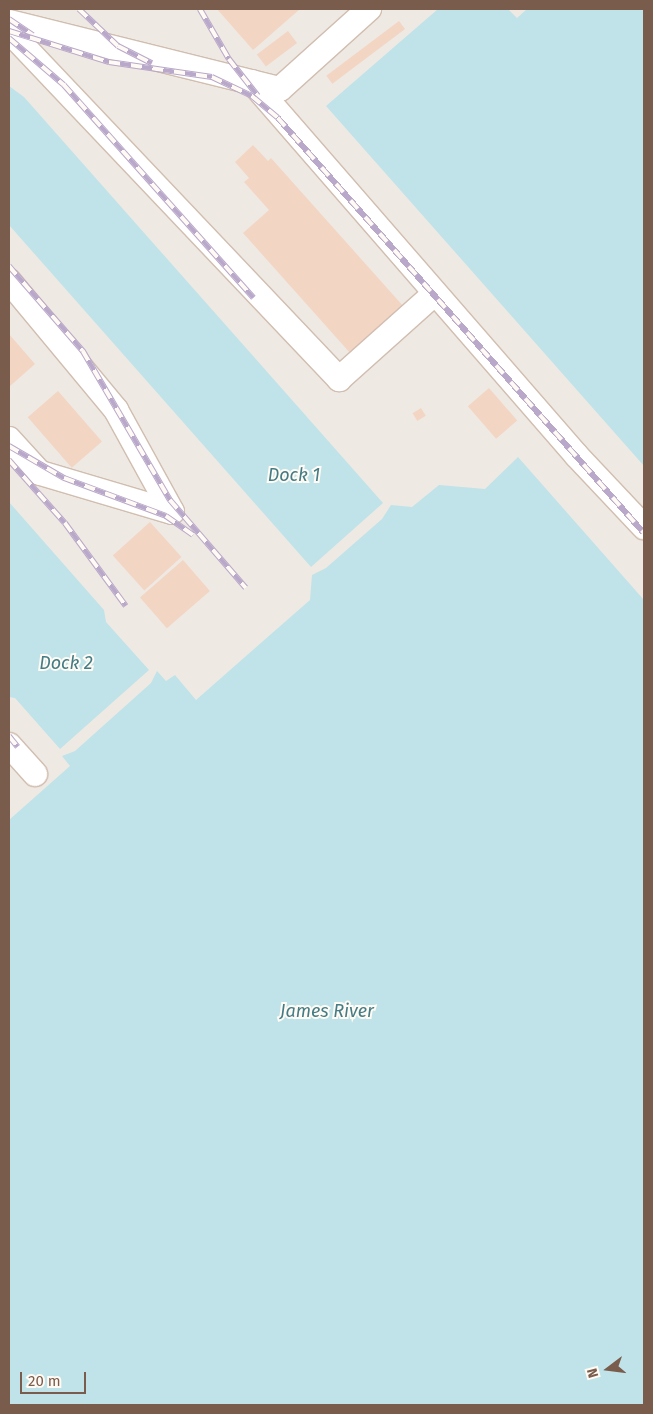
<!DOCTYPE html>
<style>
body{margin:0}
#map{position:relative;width:653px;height:1414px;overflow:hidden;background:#fdf6ec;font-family:"Fira Sans",sans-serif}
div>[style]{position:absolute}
.industrial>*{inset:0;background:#efe9e4;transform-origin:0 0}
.water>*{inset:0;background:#bfe3e8}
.building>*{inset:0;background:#f3d5c3;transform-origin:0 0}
.roads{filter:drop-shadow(1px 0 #d1beb0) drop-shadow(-1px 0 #d1beb0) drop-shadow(0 1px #d1beb0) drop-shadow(0 -1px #d1beb0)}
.minor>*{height:24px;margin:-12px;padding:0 12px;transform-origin:12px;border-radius:12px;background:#fff}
.rail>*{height:5.5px;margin-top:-2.75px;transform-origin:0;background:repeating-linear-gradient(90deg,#fffaf3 0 11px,#b9a8c9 0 22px);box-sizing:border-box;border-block:1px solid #b9a8c9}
span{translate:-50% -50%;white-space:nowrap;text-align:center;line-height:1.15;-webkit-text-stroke:4px #fffaf3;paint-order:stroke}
.water-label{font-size:18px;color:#437c86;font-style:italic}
.frame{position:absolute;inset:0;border:10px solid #7a5c4d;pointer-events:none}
.north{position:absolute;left:583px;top:1344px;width:50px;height:50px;-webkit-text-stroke:4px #fffaf3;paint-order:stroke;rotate:255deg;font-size:14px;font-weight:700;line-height:20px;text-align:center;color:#7a5c4d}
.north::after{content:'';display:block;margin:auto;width:18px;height:22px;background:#7a5c4d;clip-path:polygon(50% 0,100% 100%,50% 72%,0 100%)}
.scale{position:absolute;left:20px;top:1372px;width:66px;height:22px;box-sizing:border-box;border:2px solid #7a5c4d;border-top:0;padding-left:6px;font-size:15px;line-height:18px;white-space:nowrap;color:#7a5c4d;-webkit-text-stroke:4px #fffaf3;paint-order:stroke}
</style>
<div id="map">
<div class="industrial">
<i style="left:9px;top:9px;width:635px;height:1396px"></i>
</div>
<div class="water">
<i style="clip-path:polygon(438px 9px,508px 9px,517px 18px,527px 9px,644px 9px,644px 466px,326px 106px)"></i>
<i style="clip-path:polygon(9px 86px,24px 97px,383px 503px,311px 567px,9px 225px)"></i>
<i style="clip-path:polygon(518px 457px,644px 600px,644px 1405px,9px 1405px,9px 820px,70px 766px,62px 756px,75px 751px,151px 683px,157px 671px,166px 681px,175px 675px,196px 700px,310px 600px,312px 575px,326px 568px,382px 519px,391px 505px,412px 507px,439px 485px,485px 489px)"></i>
<i style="clip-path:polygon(9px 502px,104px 610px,106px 622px,149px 670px,60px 749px,15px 698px,9px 697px)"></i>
</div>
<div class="building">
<i style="clip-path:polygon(217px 9px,300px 9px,253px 50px)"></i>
<i style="left:399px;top:21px;width:10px;height:91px;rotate:53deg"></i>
<i style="left:288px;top:31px;width:15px;height:39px;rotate:53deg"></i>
<i style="clip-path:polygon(253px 145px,268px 161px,271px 158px,404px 307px,351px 354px,243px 233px,269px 210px,244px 182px,249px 178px,235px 162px)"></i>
<i style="clip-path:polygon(9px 334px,35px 364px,9px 387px)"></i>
<i style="left:489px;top:388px;width:43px;height:28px;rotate:49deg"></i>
<i style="left:58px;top:391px;width:67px;height:40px;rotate:49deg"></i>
<i style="left:421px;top:408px;width:9px;height:10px;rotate:58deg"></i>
<i style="left:150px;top:522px;width:47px;height:50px;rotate:48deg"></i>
<i style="left:183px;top:560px;width:41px;height:57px;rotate:49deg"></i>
</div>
<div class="roads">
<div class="minor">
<i style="left:9px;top:22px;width:279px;rotate:13.9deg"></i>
<i style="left:280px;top:89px;width:120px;rotate:-42deg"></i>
<i style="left:9px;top:31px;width:480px;rotate:46.5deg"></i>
<i style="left:339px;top:379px;width:127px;rotate:-41.8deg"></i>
<i style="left:252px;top:82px;width:495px;rotate:49deg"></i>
<i style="left:577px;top:456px;width:98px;rotate:46.7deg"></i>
<i style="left:9px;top:281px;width:168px;rotate:50.3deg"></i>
<i style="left:116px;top:410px;width:116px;rotate:61.2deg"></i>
<i style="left:172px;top:512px;width:138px;rotate:-163.5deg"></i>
<i style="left:40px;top:473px;width:46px;rotate:-132.4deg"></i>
<i style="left:9px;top:745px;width:39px;rotate:48deg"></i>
</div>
</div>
<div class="rail">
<i style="left:79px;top:9px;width:54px;rotate:43.5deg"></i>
<i style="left:118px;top:46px;width:38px;rotate:27deg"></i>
<i style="left:200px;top:9px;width:58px;rotate:59.9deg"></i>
<i style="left:229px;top:59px;width:47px;rotate:51.9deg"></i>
<i style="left:9px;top:19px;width:29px;rotate:34deg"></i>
<i style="left:9px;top:31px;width:105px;rotate:17.2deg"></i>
<i style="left:109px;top:62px;width:104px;rotate:8.3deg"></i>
<i style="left:212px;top:77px;width:44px;rotate:25.4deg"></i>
<i style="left:252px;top:96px;width:34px;rotate:40deg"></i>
<i style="left:278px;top:118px;width:553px;rotate:48.59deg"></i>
<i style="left:9px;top:38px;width:72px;rotate:40.5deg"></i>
<i style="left:64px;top:85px;width:285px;rotate:48.3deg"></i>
<i style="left:9px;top:266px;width:113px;rotate:49deg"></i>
<i style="left:83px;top:351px;width:173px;rotate:59.7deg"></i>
<i style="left:170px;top:500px;width:116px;rotate:49.2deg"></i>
<i style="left:9px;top:446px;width:64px;rotate:30.2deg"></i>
<i style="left:64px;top:478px;width:109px;rotate:20.4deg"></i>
<i style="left:166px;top:516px;width:33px;rotate:35deg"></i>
<i style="left:9px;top:460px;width:84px;rotate:48.4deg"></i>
<i style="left:65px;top:523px;width:103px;rotate:53.7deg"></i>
<i style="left:9px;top:736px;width:14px;rotate:51deg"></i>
</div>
<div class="water-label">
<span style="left:294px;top:475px">Dock 1</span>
<span style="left:66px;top:663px">Dock 2</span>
<span style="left:327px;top:1011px">James River</span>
</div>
<div class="frame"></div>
<div class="north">N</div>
<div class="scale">20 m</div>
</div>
